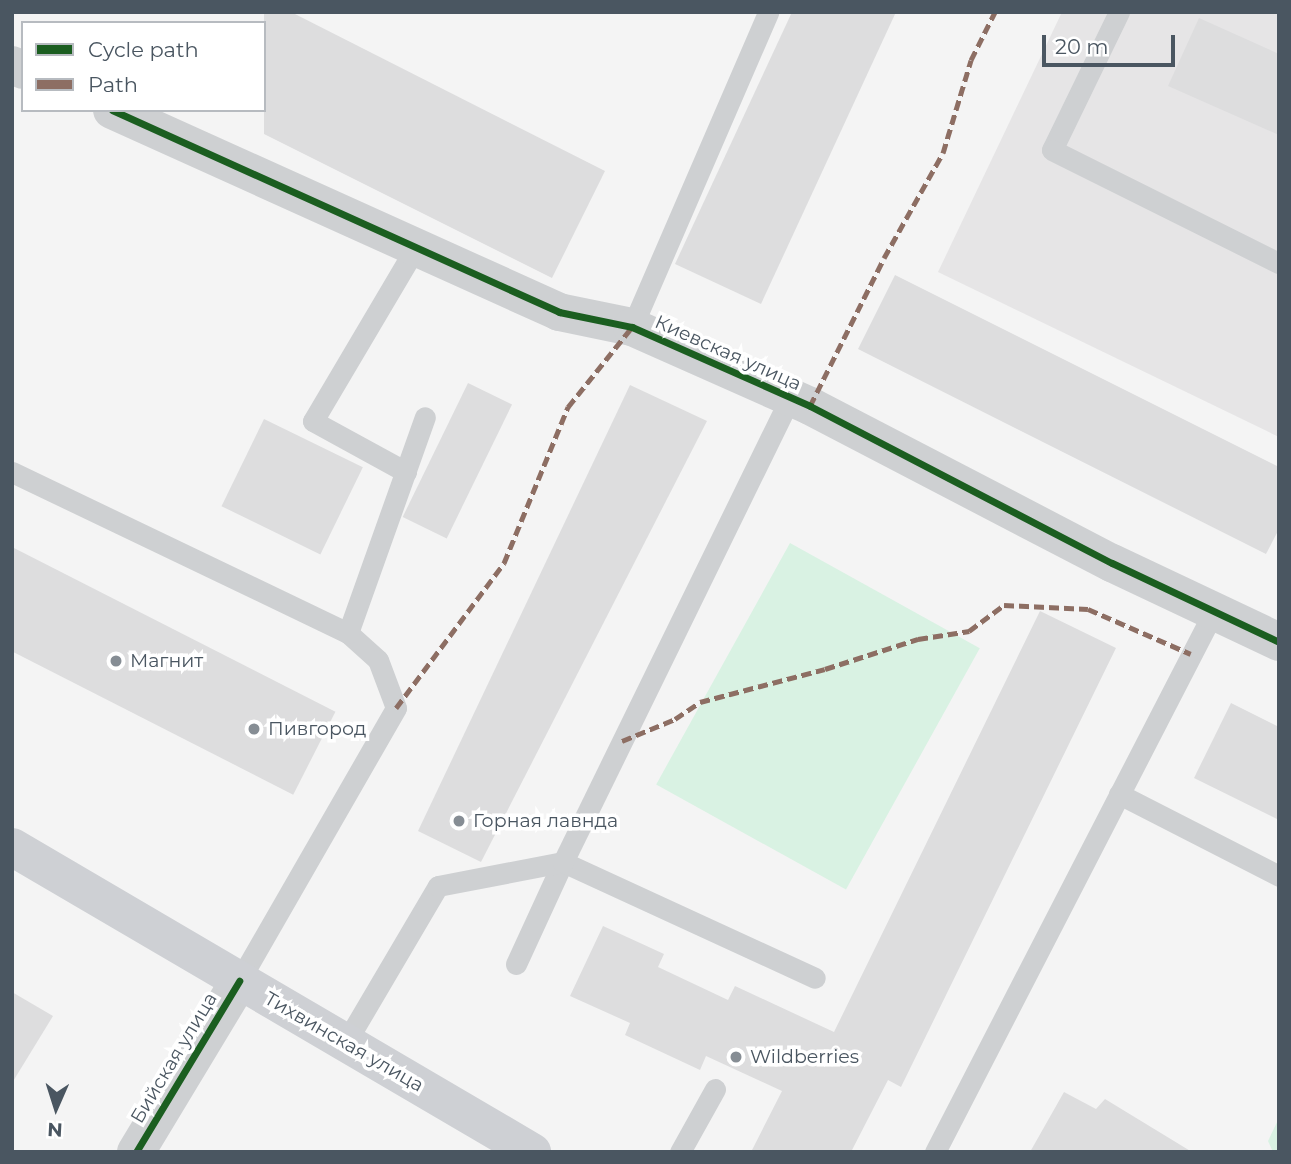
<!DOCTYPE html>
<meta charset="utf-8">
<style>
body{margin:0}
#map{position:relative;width:1291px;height:1164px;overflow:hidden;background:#f4f4f4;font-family:Montserrat,sans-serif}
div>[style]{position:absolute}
.education>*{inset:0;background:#e6e5e6}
.green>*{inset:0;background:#d9f2e3;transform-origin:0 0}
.building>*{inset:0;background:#ddddde;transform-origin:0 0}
.service>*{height:21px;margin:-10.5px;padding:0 10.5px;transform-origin:10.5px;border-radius:10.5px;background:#ced0d2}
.minor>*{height:38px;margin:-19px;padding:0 19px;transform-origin:19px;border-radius:19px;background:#ced0d2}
.secondary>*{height:38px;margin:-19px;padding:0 19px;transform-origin:19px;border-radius:19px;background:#ced0d4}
.quiet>*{height:5px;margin-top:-2.5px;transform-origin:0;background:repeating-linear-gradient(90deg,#8d6e63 0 10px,transparent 0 15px)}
.cycleway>*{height:7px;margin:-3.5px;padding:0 3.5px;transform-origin:3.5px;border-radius:3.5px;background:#1b5e20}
.dots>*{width:19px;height:19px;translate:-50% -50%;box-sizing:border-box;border:4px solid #fff;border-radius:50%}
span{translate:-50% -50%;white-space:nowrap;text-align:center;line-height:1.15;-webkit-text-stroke:7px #fff;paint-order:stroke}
.street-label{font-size:19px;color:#4a5661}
.poi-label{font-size:19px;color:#4a5661}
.left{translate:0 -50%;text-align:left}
.frame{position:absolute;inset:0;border:14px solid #4a5661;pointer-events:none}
.legend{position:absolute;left:21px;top:21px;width:245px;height:91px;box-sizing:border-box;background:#fff;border:2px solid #b7bbc0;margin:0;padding:9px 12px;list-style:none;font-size:21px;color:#4a5661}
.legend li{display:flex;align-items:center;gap:14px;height:35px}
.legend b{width:35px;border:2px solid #b7bbc0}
.north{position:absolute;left:21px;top:1073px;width:70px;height:70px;-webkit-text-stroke:5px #fff;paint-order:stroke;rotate:183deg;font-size:19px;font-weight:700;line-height:28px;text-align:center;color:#4a5661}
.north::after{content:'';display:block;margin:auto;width:24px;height:32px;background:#4a5661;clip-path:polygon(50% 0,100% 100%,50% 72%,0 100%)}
.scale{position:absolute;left:1042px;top:35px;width:133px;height:32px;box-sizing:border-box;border:4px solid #4a5661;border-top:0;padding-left:9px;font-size:21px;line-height:24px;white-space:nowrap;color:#4a5661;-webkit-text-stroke:5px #fff;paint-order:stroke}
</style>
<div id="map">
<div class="education">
<i style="clip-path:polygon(1062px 12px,1279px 12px,1279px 437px,938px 272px)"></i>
</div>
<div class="green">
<i style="left:790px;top:543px;width:217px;height:276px;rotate:29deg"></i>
<i style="clip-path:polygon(1279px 1118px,1279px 1152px,1273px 1152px,1268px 1141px)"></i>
</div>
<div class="building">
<i style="clip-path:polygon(264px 12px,291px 12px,605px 171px,552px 278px,264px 134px)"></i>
<i style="clip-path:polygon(792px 12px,896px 12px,761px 304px,675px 264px)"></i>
<i style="clip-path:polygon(1199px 18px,1279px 54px,1279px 135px,1168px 86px)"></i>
<i style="clip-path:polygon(895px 275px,1279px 467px,1279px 529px,1266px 554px,858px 349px)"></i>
<i style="left:468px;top:383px;width:49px;height:149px;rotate:26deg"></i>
<i style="clip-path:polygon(630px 385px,707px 421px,481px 862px,418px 831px)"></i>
<i style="left:264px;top:419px;width:110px;height:97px;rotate:26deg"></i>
<i style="left:12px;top:547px;width:363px;height:93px;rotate:27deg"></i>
<i style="clip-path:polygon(1040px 611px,1116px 648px,901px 1087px,888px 1080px,851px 1152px,751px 1152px,782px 1091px,706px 1056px,700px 1070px,625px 1035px,630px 1023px,570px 996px,603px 926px,664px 954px,658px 967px,728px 1000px,735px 986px,834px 1032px)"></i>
<i style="clip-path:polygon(1231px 703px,1279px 727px,1279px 820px,1194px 778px)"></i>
<i style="clip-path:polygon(12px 992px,53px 1016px,12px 1083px)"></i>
<i style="clip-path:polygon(1064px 1092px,1096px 1109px,1105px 1099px,1192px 1152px,1030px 1152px)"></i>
</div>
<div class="service">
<i style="left:1119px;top:12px;width:153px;rotate:115.9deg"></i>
<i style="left:1052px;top:150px;width:254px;rotate:26.5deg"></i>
<i style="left:632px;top:327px;width:343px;rotate:-66.6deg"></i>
<i style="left:12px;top:472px;width:373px;rotate:25.6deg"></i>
<i style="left:348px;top:633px;width:40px;rotate:42deg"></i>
<i style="left:378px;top:660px;width:51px;rotate:69.4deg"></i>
<i style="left:396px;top:708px;width:315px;rotate:119.9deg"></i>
<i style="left:406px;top:472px;width:106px;rotate:-151.3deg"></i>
<i style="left:313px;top:421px;width:202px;rotate:-59.4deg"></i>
<i style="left:348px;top:633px;width:229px;rotate:-70.4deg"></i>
<i style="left:1119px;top:794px;width:180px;rotate:27.1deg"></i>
<i style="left:516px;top:964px;width:112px;rotate:-65.3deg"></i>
<i style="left:563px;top:862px;width:277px;rotate:24.7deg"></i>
<i style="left:346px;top:1042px;width:181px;rotate:-59.5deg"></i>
<i style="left:438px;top:886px;width:127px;rotate:-10.9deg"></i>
<i style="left:563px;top:862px;width:517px;rotate:-63.93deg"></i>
<i style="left:680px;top:1152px;width:72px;rotate:-60.9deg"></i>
<i style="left:935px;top:1152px;width:609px;rotate:-62.72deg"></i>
</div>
<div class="minor">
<i style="left:12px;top:65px;width:12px;rotate:24deg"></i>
<i style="left:112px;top:110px;width:491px;rotate:24.3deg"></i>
<i style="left:559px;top:312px;width:75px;rotate:11.6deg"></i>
<i style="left:632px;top:327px;width:195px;rotate:23.9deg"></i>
<i style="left:810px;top:406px;width:340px;rotate:27.5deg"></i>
<i style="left:1112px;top:563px;width:185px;rotate:25.3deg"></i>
<i style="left:136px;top:1152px;width:200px;rotate:-58.9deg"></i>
</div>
<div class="secondary">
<i style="left:12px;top:847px;width:603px;rotate:30.39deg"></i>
</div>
<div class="quiet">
<i style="left:810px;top:406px;width:165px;rotate:-63.4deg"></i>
<i style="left:884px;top:258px;width:120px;rotate:-60.7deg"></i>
<i style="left:943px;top:153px;width:97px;rotate:-73.2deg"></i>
<i style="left:971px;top:60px;width:54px;rotate:-63.4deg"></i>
<i style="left:396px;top:708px;width:181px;rotate:-53.3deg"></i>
<i style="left:504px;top:563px;width:169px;rotate:-67.7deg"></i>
<i style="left:568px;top:407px;width:102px;rotate:-51.3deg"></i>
<i style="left:622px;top:741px;width:57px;rotate:-22.5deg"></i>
<i style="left:675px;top:719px;width:30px;rotate:-34deg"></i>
<i style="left:700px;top:702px;width:129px;rotate:-14.8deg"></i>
<i style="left:825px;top:669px;width:98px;rotate:-17.9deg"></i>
<i style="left:918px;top:639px;width:52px;rotate:-8.9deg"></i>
<i style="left:969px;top:631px;width:44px;rotate:-36.6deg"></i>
<i style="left:1004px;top:605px;width:84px;rotate:2.7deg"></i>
<i style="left:1088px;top:609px;width:112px;rotate:23.6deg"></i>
</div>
<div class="cycleway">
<i style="left:112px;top:110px;width:491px;rotate:24.3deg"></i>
<i style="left:559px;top:312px;width:75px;rotate:11.6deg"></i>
<i style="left:632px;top:327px;width:195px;rotate:23.9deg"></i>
<i style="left:810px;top:406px;width:340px;rotate:27.5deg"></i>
<i style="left:1112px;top:563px;width:185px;rotate:25.3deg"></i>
<i style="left:136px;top:1152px;width:200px;rotate:-58.9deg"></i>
</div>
<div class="dots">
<i style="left:116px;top:661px;background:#868d94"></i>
<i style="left:254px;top:729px;background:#868d94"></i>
<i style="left:459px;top:821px;background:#868d94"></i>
<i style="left:736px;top:1057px;background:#868d94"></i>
</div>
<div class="street-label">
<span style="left:728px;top:353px;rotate:24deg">Киевская улица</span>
<span style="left:344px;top:1042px;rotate:30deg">Тихвинская улица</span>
<span style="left:174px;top:1058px;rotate:-59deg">Бийская улица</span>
</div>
<div class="poi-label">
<span class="left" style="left:130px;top:661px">Магнит</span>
<span class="left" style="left:268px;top:729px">Пивгород</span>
<span class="left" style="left:473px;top:821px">Горная лавнда</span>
<span class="left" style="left:750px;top:1057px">Wildberries</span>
</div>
<div class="frame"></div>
<ul class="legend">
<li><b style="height:9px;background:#1b5e20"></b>Cycle path</li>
<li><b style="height:9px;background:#8d6e63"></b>Path</li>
</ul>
<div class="north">N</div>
<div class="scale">20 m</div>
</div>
